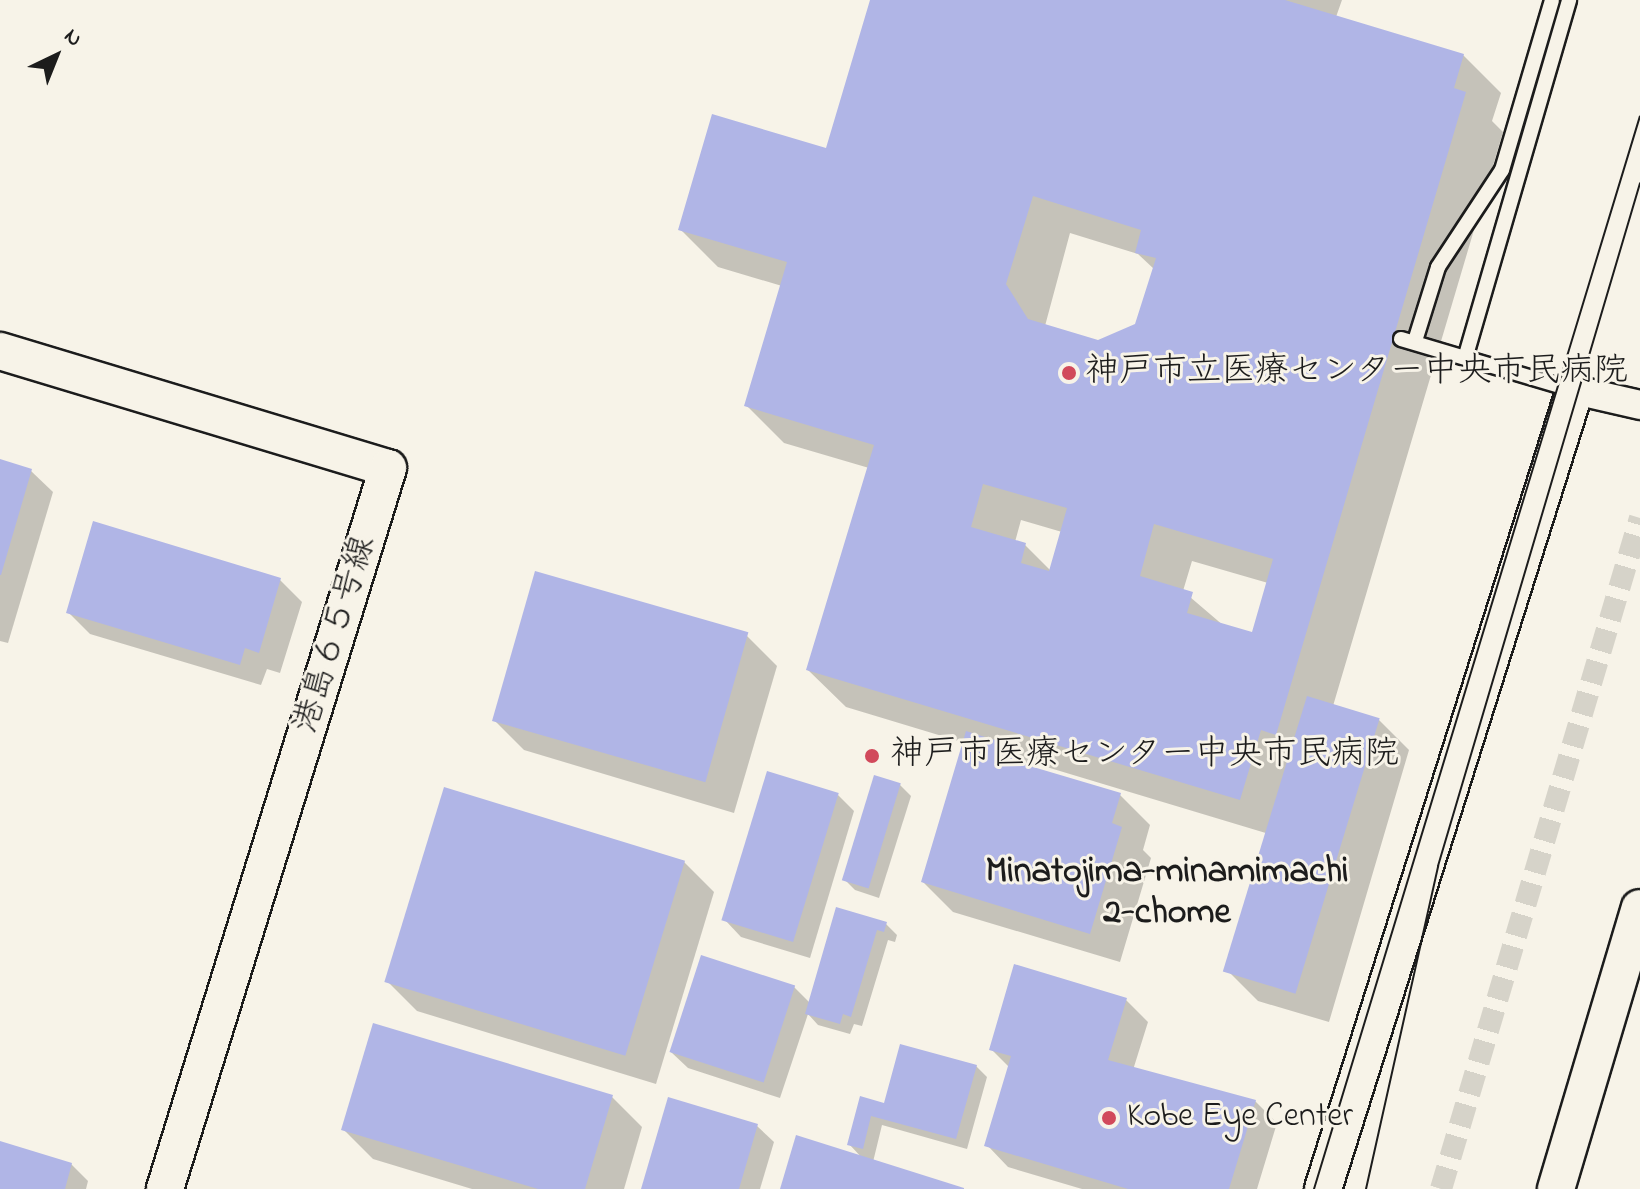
<!DOCTYPE html>
<meta charset="utf-8">
<style>
body{margin:0}
#map{position:relative;width:1640px;height:1189px;overflow:hidden;background:#f7f3e8;font-family:"Indie Flower","Klee One",sans-serif}
div>[style]{position:absolute}
.shadow>*{inset:0;background:#0003}
.building>*{inset:0;background:#b0b5e6;transform-origin:0 0}
.pedestrian-tunnel>*{height:22px;margin-top:-11px;transform-origin:0;background:repeating-linear-gradient(90deg,#d6d3c9 0 22px,transparent 0 33px)}
.roads{filter:drop-shadow(2px 0 #1c1c1c) drop-shadow(-2px 0 #1c1c1c) drop-shadow(0 2px #1c1c1c) drop-shadow(0 -2px #1c1c1c)}
.service>*{height:14px;margin:-7px;padding:0 7px;transform-origin:7px;border-radius:7px;background:#f7f3e8}
.minor>*{height:28px;margin:-14px;padding:0 14px;transform-origin:14px;border-radius:14px;background:#f7f3e8}
.tertiary>*{height:36px;margin:-18px;padding:0 18px;transform-origin:18px;border-radius:18px;background:#f7f3e8}
.tram>*{height:2px;margin:-1px;padding:0 1px;transform-origin:1px;border-radius:1px;background:#1c1c1c}
.dots>*{width:22px;height:22px;translate:-50% -50%;box-sizing:border-box;border:4px solid #f7f3e8;border-radius:50%}
span{translate:-50% -50%;white-space:nowrap;text-align:center;line-height:1.15;-webkit-text-stroke:6px #f7f3e8;paint-order:stroke}
.poi-label{font-size:34px;color:#1c1c1c}
.left{translate:0 -50%;text-align:left}
.street-label{font-size:34px;color:#1c1c1c}
.neighbourhood-label{font-size:36px;color:#1c1c1c;font-weight:700}
.north{position:absolute;left:16px;top:16px;width:80px;height:80px;-webkit-text-stroke:6px #f7f3e8;paint-order:stroke;rotate:43deg;font-size:22px;font-weight:700;line-height:32px;text-align:center;color:#1c1c1c}
.north::after{content:'';display:block;margin:auto;width:28px;height:36px;background:#1c1c1c;clip-path:polygon(50% 0,100% 100%,50% 72%,0 100%)}
</style>
<div id="map">
<div class="shadow">
<i style="clip-path:polygon(evenodd,872px 0,1342px 0,1336px 17px,1463px 55px,1501px 93px,1492px 121px,1503px 132px,1333px 706px,1379px 720px,1409px 750px,1329px 1022px,1258px 1001px,1228px 971px,1269px 834px,1030px 762px,1038px 771px,1120px 795px,1150px 825px,1143px 850px,1151px 858px,1120px 962px,953px 912px,923px 882px,965px 743px,846px 707px,808px 670px,869px 468px,784px 443px,746px 405px,782px 286px,718px 267px,680px 229px,827px 150px,872px 0,1070px 233px,1138px 254px,1155px 270px,1137px 326px,1099px 343px,1045px 326px,1070px 233px,872px 0,1021px 520px,1062px 532px,1051px 571px,1025px 545px,1015px 542px,1021px 520px,872px 0,1192px 561px,1268px 583px,1253px 634px,1224px 626px,1183px 591px,1192px 561px)"></i>
<i style="clip-path:polygon(0 461px,31px 471px,53px 492px,8px 643px,0 641px)"></i>
<i style="clip-path:polygon(280px 580px,302px 602px,280px 673px,267px 669px,261px 685px,90px 634px,68px 612px)"></i>
<i style="clip-path:polygon(747px 636px,777px 666px,734px 813px,524px 750px,494px 720px)"></i>
<i style="clip-path:polygon(900px 785px,911px 796px,879px 898px,855px 890px,844px 879px)"></i>
<i style="clip-path:polygon(838px 795px,854px 811px,810px 958px,741px 937px,725px 920px)"></i>
<i style="clip-path:polygon(684px 862px,714px 892px,656px 1084px,417px 1011px,387px 981px)"></i>
<i style="clip-path:polygon(838px 909px,886px 924px,897px 935px,895px 942px,888px 940px,862px 1026px,854px 1024px,850px 1034px,818px 1025px,808px 1014px,780px 1098px,688px 1068px,671px 1052px,794px 987px,810px 1003px)"></i>
<i style="clip-path:polygon(1126px 1000px,1148px 1022px,1133px 1070px,1255px 1101px,1277px 1123px,1257px 1189px,1082px 1189px,1008px 1167px,987px 1145px,1010px 1068px,991px 1049px)"></i>
<i style="clip-path:polygon(976px 1066px,987px 1077px,967px 1149px,882px 1125px,873px 1162px,960px 1189px,782px 1189px,863px 1159px,849px 1144px,861px 1099px,885px 1105px)"></i>
<i style="clip-path:polygon(612px 1097px,642px 1127px,624px 1189px,472px 1189px,373px 1159px,343px 1129px)"></i>
<i style="clip-path:polygon(757px 1126px,774px 1142px,760px 1189px,643px 1189px)"></i>
<i style="clip-path:polygon(0 1143px,71px 1164px,88px 1181px,86px 1189px,0 1189px)"></i>
</div>
<div class="building">
<i style="clip-path:polygon(evenodd,870px 0,1285px 0,1464px 54px,1454px 88px,1466px 92px,1276px 735px,1261px 730px,1240px 800px,806px 670px,874px 445px,744px 406px,787px 262px,678px 230px,712px 114px,826px 148px,870px 0,1033px 196px,1141px 230px,1135px 253px,1156px 258px,1135px 324px,1098px 340px,1028px 319px,1006px 284px,1033px 196px,870px 0,983px 484px,1067px 508px,1049px 571px,1021px 563px,1026px 543px,971px 527px,983px 484px,870px 0,1154px 524px,1273px 559px,1252px 632px,1187px 613px,1193px 592px,1140px 576px,1154px 524px)"></i>
<i style="clip-path:polygon(0 459px,32px 469px,1px 575px,0 575px)"></i>
<i style="clip-path:polygon(93px 521px,281px 578px,259px 653px,245px 648px,240px 665px,66px 613px)"></i>
<i style="left:535px;top:571px;width:222px;height:156px;rotate:16deg"></i>
<i style="left:1307px;top:696px;width:76px;height:288px;rotate:17deg"></i>
<i style="clip-path:polygon(966px 731px,1017px 747px,1013px 761px,1121px 793px,1112px 823px,1122px 827px,1090px 934px,921px 882px)"></i>
<i style="left:767px;top:771px;width:75px;height:156px;rotate:17deg"></i>
<i style="left:874px;top:775px;width:28px;height:110px;rotate:17deg"></i>
<i style="left:444px;top:787px;width:252px;height:204px;rotate:17deg"></i>
<i style="clip-path:polygon(836px 907px,887px 922px,884px 932px,877px 930px,851px 1017px,843px 1014px,840px 1024px,805px 1014px)"></i>
<i style="left:701px;top:955px;width:99px;height:102px;rotate:18deg"></i>
<i style="clip-path:polygon(1014px 964px,1127px 998px,1108px 1060px,1256px 1100px,1229px 1189px,1128px 1189px,984px 1146px,1011px 1056px,989px 1050px)"></i>
<i style="clip-path:polygon(373px 1023px,613px 1095px,585px 1189px,538px 1189px,341px 1130px)"></i>
<i style="clip-path:polygon(900px 1044px,977px 1065px,956px 1139px,871px 1116px,863px 1149px,847px 1145px,860px 1096px,884px 1103px)"></i>
<i style="clip-path:polygon(668px 1097px,758px 1124px,739px 1189px,641px 1189px)"></i>
<i style="clip-path:polygon(796px 1135px,964px 1188px,964px 1189px,780px 1189px)"></i>
<i style="clip-path:polygon(0 1141px,72px 1163px,65px 1189px,0 1189px)"></i>
</div>
<div class="pedestrian-tunnel">
<i style="left:1441px;top:1189px;width:700px;rotate:-73.48deg"></i>
</div>
<div class="roads">
<div class="service">
<i style="left:1401px;top:339px;width:179px;rotate:16.5deg"></i>
<i style="left:1415px;top:341px;width:77px;rotate:-72.7deg"></i>
<i style="left:1438px;top:267px;width:116px;rotate:-56.6deg"></i>
<i style="left:1502px;top:170px;width:177px;rotate:-73.6deg"></i>
<i style="left:1466px;top:355px;width:370px;rotate:-73.8deg"></i>
</div>
<div class="minor">
<i style="left:1575px;top:390px;width:67px;rotate:13deg"></i>
</div>
<div class="tertiary">
<i style="left:0;top:351px;width:405px;rotate:16.8deg"></i>
<i style="left:388px;top:468px;width:755px;rotate:107.19deg"></i>
<i style="left:1323px;top:1189px;width:838px;rotate:-72.5deg"></i>
<i style="left:1556px;top:1189px;width:293px;rotate:-73.4deg"></i>
</div>
</div>
<div class="tram">
<i style="left:1314px;top:1189px;width:1121px;rotate:-73.1deg"></i>
<i style="left:1366px;top:1189px;width:331px;rotate:-77.4deg"></i>
<i style="left:1438px;top:866px;width:712px;rotate:-73.52deg"></i>
</div>
<div class="dots">
<i style="left:1069px;top:373px;background:#d1495b"></i>
<i style="left:872px;top:756px;background:#d1495b"></i>
<i style="left:1109px;top:1118px;background:#d1495b"></i>
</div>
<div class="poi-label">
<span class="left" style="left:1085px;top:373px">神戸市立医療センター中央市民病院</span>
<span class="left" style="left:890px;top:756px">神戸市医療センター中央市民病院</span>
<span class="left" style="left:1127px;top:1118px">Kobe Eye Center</span>
</div>
<div class="street-label">
<span style="left:336px;top:635px;rotate:-73deg">港島６５号線</span>
</div>
<div class="neighbourhood-label">
<span style="left:1167px;top:893px">Minatojima-minamimachi<br>2-chome</span>
</div>
<div class="north">N</div>
</div>
